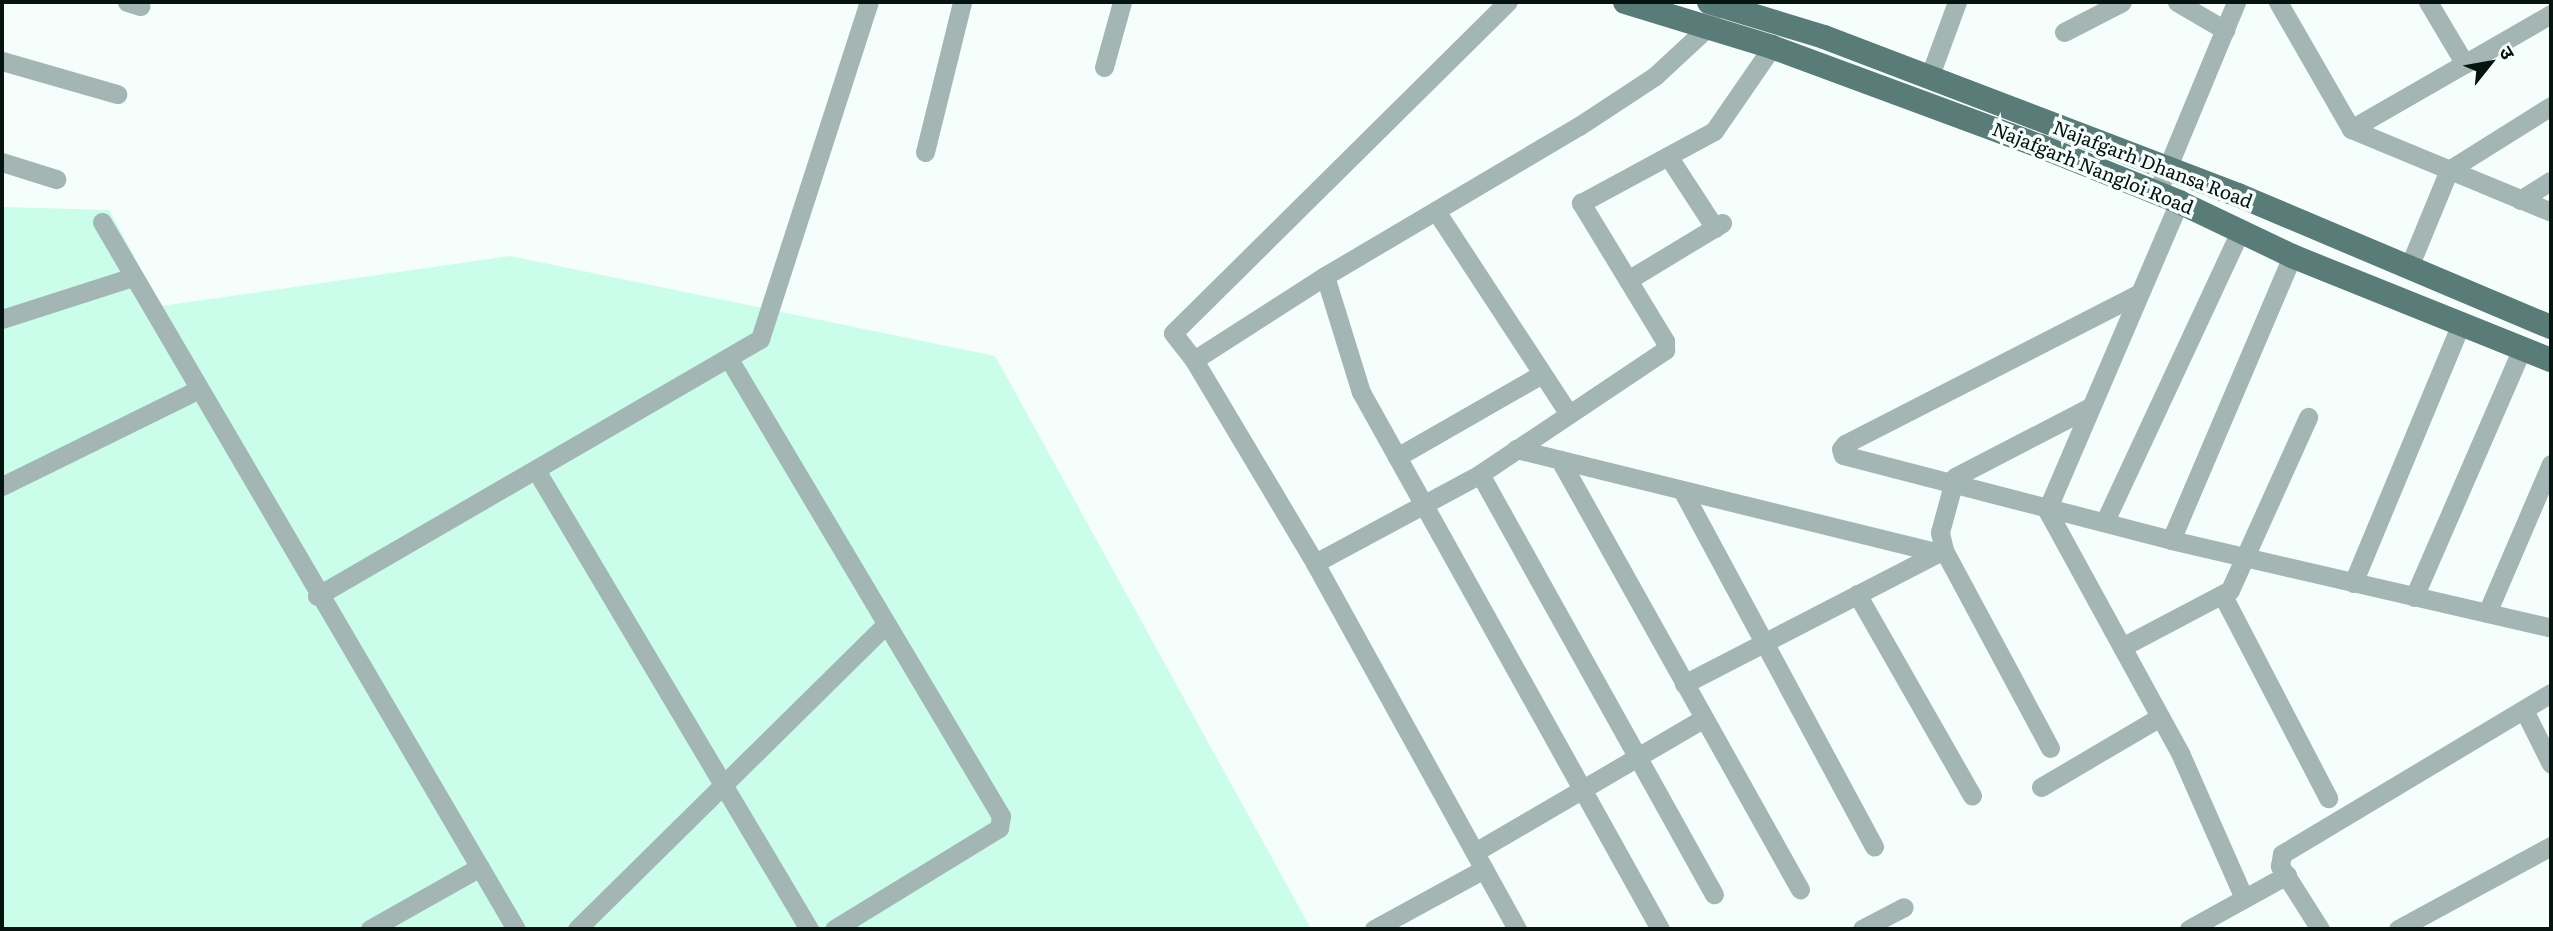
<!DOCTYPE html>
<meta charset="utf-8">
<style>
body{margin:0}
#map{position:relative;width:2553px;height:931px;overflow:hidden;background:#f6fefb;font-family:Literata,"Noto Sans Devanagari",serif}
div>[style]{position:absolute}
.built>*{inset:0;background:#cafdea}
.minor>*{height:19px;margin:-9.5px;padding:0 9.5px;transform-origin:9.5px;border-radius:9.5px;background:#a3b6b4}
.major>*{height:24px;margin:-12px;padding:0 12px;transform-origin:12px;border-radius:12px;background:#597c79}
span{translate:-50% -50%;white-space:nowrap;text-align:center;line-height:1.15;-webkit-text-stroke:7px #f6fefb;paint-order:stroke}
.street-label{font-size:19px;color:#05140f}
.frame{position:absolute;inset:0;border:4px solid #05140f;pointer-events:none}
.north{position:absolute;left:2455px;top:28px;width:70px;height:70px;-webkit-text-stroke:5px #f6fefb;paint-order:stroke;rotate:59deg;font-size:19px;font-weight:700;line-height:28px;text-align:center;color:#05140f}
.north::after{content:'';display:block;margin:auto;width:24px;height:32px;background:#05140f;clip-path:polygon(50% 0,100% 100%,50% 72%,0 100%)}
</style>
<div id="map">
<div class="built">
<i style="clip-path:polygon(2px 207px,109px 210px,161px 306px,510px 256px,995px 356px,1311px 929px,2px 929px)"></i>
</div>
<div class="minor">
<i style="left:127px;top:2px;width:14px;rotate:17deg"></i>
<i style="left:2177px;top:2px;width:56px;rotate:30.3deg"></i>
<i style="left:2278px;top:2px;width:146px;rotate:60.1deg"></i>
<i style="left:2351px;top:129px;width:217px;rotate:22.5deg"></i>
<i style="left:2428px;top:2px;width:72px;rotate:59.2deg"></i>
<i style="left:2064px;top:32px;width:65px;rotate:-27.3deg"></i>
<i style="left:2px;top:61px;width:120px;rotate:16deg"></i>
<i style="left:1104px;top:67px;width:67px;rotate:-74.5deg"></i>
<i style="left:1929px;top:78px;width:81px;rotate:-69.8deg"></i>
<i style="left:2351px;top:129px;width:231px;rotate:-29.9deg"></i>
<i style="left:925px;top:152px;width:154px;rotate:-76.1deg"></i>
<i style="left:1668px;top:156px;width:86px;rotate:56.9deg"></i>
<i style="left:2px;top:162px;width:57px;rotate:17.5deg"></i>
<i style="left:2157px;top:193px;width:207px;rotate:-67.5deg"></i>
<i style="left:2520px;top:200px;width:36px;rotate:-32deg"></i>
<i style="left:2179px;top:202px;width:335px;rotate:113.2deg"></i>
<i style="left:2047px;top:510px;width:277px;rotate:61.3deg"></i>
<i style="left:2180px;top:753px;width:158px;rotate:66.2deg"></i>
<i style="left:1436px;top:211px;width:241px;rotate:56.8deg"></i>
<i style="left:102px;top:222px;width:819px;rotate:59.65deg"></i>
<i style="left:2409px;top:267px;width:105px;rotate:-67.6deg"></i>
<i style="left:2449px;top:170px;width:120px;rotate:-32.1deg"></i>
<i style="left:1325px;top:276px;width:121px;rotate:72.8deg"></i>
<i style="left:1361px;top:392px;width:615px;rotate:60.89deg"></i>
<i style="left:1628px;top:280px;width:110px;rotate:-31.2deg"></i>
<i style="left:2138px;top:294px;width:329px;rotate:152.9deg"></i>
<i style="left:1845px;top:444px;width:6px;rotate:129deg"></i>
<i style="left:1841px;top:449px;width:6px;rotate:72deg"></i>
<i style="left:1843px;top:455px;width:339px;rotate:14.5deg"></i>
<i style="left:2171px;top:540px;width:390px;rotate:13deg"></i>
<i style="left:2px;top:319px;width:138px;rotate:-17.8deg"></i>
<i style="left:729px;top:359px;width:532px;rotate:59.24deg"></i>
<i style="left:1001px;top:816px;width:12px;rotate:99deg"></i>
<i style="left:999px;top:828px;width:193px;rotate:148.5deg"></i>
<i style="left:1194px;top:360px;width:34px;rotate:-128deg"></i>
<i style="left:1173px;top:333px;width:471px;rotate:-44.7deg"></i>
<i style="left:1516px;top:449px;width:437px;rotate:13.8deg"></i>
<i style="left:1397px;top:457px;width:165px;rotate:-29.8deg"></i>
<i style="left:1560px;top:460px;width:492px;rotate:60.8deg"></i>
<i style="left:536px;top:470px;width:534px;rotate:59.26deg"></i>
<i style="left:1480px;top:474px;width:481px;rotate:60.9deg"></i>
<i style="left:2px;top:486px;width:217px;rotate:-26.2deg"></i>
<i style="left:1682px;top:490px;width:405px;rotate:61.7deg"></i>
<i style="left:2105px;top:521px;width:320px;rotate:-65deg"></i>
<i style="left:2171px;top:540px;width:309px;rotate:-66.9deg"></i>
<i style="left:1315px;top:563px;width:187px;rotate:-28.3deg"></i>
<i style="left:1480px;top:474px;width:223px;rotate:-33.8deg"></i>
<i style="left:1665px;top:350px;width:9px;rotate:-90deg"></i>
<i style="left:1665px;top:341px;width:162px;rotate:-121.3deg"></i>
<i style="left:1581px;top:203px;width:151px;rotate:-28.4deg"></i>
<i style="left:1714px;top:131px;width:102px;rotate:-55.4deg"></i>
<i style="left:2353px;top:583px;width:278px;rotate:-67.4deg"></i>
<i style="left:1857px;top:594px;width:232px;rotate:60.3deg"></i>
<i style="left:317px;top:596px;width:512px;rotate:-30.12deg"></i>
<i style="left:760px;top:339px;width:354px;rotate:-72.1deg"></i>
<i style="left:2223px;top:596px;width:228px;rotate:62.5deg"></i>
<i style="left:2414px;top:597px;width:270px;rotate:-66.5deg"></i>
<i style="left:2487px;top:613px;width:162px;rotate:-66.8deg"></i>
<i style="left:2122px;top:647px;width:122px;rotate:-27.8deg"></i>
<i style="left:2230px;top:590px;width:190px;rotate:-65.7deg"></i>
<i style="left:1684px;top:684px;width:292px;rotate:-27.3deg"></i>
<i style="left:2525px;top:712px;width:58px;rotate:63.4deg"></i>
<i style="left:2050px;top:748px;width:225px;rotate:-118.2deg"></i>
<i style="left:1944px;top:550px;width:18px;rotate:-103deg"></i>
<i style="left:1940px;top:532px;width:57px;rotate:-74.7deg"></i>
<i style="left:1955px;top:477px;width:150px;rotate:-27.4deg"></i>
<i style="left:2041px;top:787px;width:138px;rotate:-30.5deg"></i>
<i style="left:1475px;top:852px;width:264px;rotate:-30.3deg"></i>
<i style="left:370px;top:929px;width:126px;rotate:-29.4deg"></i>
<i style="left:577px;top:929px;width:433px;rotate:-44.6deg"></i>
<i style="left:1374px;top:929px;width:125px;rotate:-28.6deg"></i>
<i style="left:1517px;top:929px;width:418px;rotate:-118.9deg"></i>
<i style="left:1315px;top:563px;width:236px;rotate:-120.8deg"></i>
<i style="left:1194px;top:360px;width:156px;rotate:-32.7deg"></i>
<i style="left:1325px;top:276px;width:295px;rotate:-30.6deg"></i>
<i style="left:1579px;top:126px;width:91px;rotate:-33.3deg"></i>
<i style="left:1655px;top:76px;width:72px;rotate:-42.8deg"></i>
<i style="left:1708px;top:27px;width:11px;rotate:-75deg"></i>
<i style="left:1862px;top:929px;width:47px;rotate:-27.6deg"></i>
<i style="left:2189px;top:929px;width:112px;rotate:-28.9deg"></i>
<i style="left:2320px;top:929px;width:75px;rotate:-122.4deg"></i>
<i style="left:2280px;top:866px;width:12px;rotate:-81deg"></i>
<i style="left:2282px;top:854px;width:313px;rotate:-30.9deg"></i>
<i style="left:2398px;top:929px;width:174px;rotate:-28.5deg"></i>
</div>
<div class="major">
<i style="left:1625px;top:2px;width:154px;rotate:17deg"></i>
<i style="left:1772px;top:47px;width:286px;rotate:20.3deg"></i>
<i style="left:2040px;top:146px;width:150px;rotate:21.9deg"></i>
<i style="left:2179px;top:202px;width:125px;rotate:25.5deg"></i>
<i style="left:2292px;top:256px;width:279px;rotate:21.9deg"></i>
<i style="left:1709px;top:2px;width:120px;rotate:16.9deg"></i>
<i style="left:1824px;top:37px;width:443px;rotate:20.9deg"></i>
<i style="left:2238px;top:195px;width:340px;rotate:22.9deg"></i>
</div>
<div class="street-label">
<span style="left:2153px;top:164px;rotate:21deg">Najafgarh Dhansa Road</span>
<span style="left:2093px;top:168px;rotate:22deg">Najafgarh Nangloi Road</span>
</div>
<div class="frame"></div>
<div class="north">उ</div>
</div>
